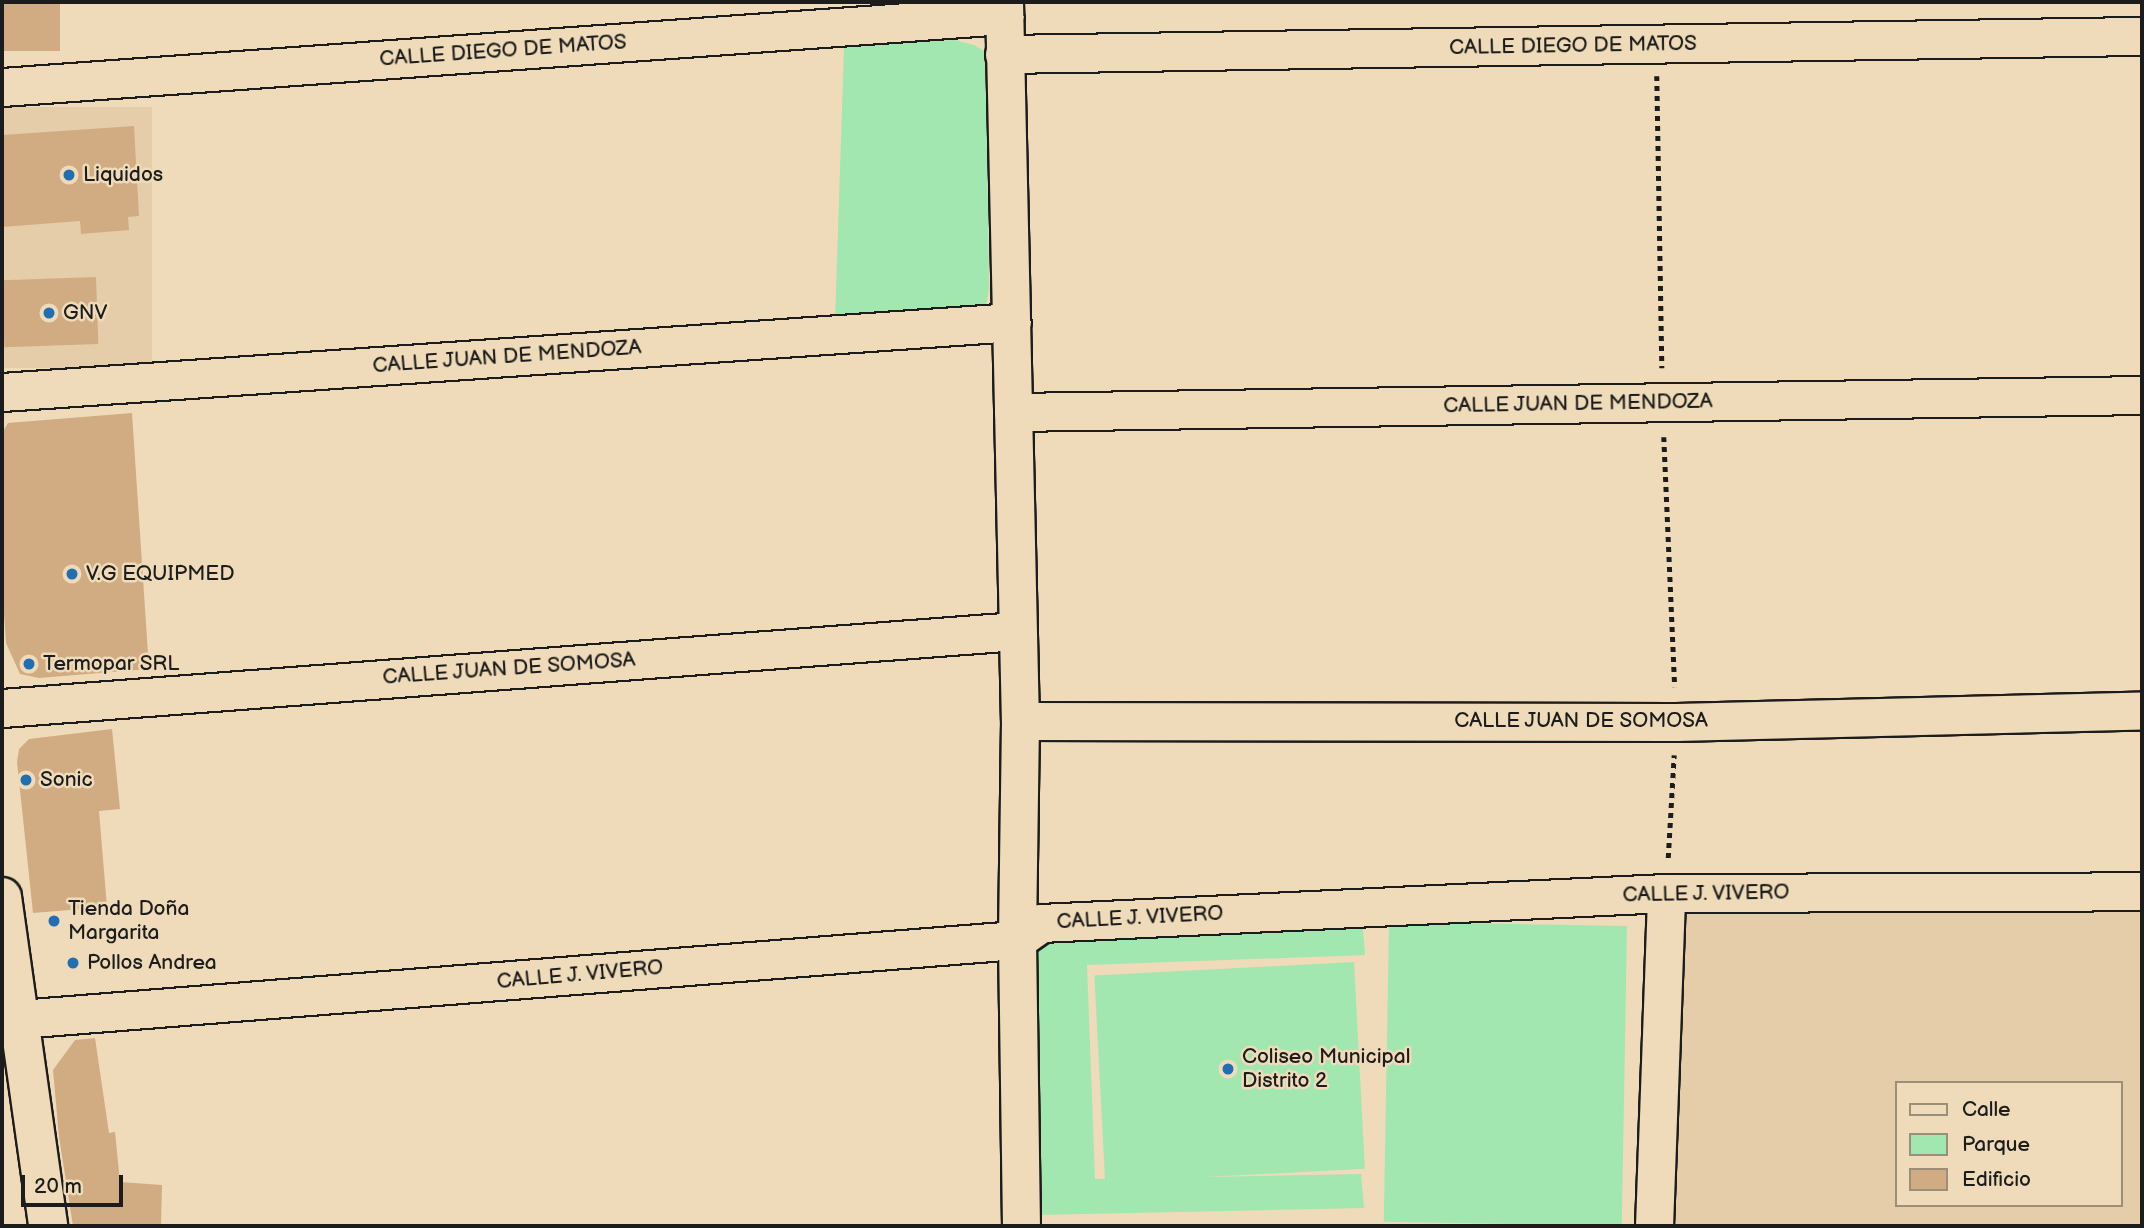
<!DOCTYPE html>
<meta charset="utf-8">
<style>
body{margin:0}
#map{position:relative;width:2144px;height:1228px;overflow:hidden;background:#efdbb9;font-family:"Balsamiq Sans",sans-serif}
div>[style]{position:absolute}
.built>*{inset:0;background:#e6cda9;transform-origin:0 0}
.green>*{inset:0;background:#a2e6b0;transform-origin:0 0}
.building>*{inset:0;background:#d1ac83;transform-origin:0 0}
.path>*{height:4.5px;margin-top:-2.25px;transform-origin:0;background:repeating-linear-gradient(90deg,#1c1c1c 0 5px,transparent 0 10px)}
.roads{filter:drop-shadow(2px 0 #1c1c1c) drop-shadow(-2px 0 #1c1c1c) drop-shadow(0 2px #1c1c1c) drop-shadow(0 -2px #1c1c1c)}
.minor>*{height:37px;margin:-18.5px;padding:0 18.5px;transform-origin:18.5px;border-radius:18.5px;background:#efdbb9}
.secondary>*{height:38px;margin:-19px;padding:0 19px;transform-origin:19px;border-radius:19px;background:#efdbb9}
.dots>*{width:19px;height:19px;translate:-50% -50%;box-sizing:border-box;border:4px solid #efdbb9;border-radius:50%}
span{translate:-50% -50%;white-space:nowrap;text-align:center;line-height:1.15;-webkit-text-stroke:5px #efdbb9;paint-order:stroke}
.street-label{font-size:21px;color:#1c1c1c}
.poi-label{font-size:21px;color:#1c1c1c}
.left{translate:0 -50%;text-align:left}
.frame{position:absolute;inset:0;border:4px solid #1c1c1c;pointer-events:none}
.legend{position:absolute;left:1895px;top:1081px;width:228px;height:126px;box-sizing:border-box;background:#efdbb9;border:2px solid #9b8f7a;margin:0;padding:9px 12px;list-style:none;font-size:21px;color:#1c1c1c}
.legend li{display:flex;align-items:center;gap:14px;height:35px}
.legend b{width:35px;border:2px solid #9b8f7a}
.scale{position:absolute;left:21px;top:1175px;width:102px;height:32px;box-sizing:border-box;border:4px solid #1c1c1c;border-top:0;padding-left:9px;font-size:21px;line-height:24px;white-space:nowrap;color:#1c1c1c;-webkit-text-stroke:5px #efdbb9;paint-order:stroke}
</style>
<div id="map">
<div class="built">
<i style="left:152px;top:107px;width:261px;height:150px;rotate:90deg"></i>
<i style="clip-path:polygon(evenodd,1691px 910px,2142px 911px,2142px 1226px,1664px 1226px,1672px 931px,1691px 910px,1897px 1083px,2121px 1083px,2121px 1205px,1897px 1205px,1897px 1083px)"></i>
</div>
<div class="green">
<i style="clip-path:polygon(955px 40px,974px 45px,984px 51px,986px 65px,989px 288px,986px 306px,835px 322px,844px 48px,849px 43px)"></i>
<i style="clip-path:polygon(1362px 918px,1365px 955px,1087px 965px,1095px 1179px,1361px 1174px,1364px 1208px,1036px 1215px,1035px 948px,1063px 934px)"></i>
<i style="left:1627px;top:926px;width:300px;height:238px;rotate:91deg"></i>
<i style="left:1354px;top:962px;width:207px;height:260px;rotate:87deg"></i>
</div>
<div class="building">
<i style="left:2px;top:2px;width:58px;height:49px"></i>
<i style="clip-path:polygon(134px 126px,139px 216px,128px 217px,129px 230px,81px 234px,80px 221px,2px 227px,2px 135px)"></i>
<i style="left:96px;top:277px;width:67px;height:94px;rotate:88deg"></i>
<i style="clip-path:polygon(132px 413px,149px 669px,39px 678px,20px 674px,6px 643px,2px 583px,2px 433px,8px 423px)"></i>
<i style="clip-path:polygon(112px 729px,120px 809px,99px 811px,107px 907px,33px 913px,17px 762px,19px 749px,29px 739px)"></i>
<i style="clip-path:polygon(95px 1038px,109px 1133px,115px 1132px,120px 1182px,162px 1185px,161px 1226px,73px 1226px,59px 1137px,53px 1070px,75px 1040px)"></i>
</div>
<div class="path">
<i style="left:1657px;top:76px;width:292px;rotate:89deg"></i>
<i style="left:1664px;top:437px;width:250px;rotate:87.5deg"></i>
<i style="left:1668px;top:858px;width:103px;rotate:-86.7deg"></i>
</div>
<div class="roads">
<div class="minor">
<i style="left:1004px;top:2px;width:719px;rotate:88.73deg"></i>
<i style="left:1020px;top:721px;width:219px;rotate:90.8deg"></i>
<i style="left:1017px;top:940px;width:286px;rotate:89.2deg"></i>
<i style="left:1004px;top:54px;width:1138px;rotate:-0.91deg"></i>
<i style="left:2px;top:87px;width:1005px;rotate:-4.11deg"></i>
<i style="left:2px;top:392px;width:1012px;rotate:-3.96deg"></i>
<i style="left:1013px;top:412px;width:1129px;rotate:-0.86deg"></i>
<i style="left:2px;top:708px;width:1018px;rotate:-4.34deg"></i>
<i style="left:1020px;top:721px;width:656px;rotate:0.09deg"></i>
<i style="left:1676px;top:722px;width:466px;rotate:-1.4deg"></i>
<i style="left:19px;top:1019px;width:1001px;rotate:-4.53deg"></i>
<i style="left:1017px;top:940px;width:29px;rotate:-35deg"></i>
<i style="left:1041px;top:923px;width:626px;rotate:-2.75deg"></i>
<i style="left:1666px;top:893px;width:476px;rotate:-0.2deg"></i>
<i style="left:1654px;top:1226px;width:333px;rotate:-87.9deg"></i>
</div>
<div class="secondary">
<i style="left:2px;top:897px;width:332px;rotate:82deg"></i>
</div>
</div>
<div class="dots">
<i style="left:69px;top:175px;background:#1f6fb2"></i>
<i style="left:49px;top:313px;background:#1f6fb2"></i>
<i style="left:72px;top:574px;background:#1f6fb2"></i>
<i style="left:29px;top:664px;background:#1f6fb2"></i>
<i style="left:26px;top:780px;background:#1f6fb2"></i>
<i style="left:54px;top:921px;background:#1f6fb2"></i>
<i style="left:73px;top:963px;background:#1f6fb2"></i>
<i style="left:1228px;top:1069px;background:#1f6fb2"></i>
</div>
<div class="street-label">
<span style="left:1573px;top:46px;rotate:-1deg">CALLE DIEGO DE MATOS</span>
<span style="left:503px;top:51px;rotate:-4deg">CALLE DIEGO DE MATOS</span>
<span style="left:507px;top:357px;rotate:-4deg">CALLE JUAN DE MENDOZA</span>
<span style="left:1578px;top:404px;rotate:-1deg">CALLE JUAN DE MENDOZA</span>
<span style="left:509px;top:669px;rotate:-4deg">CALLE JUAN DE SOMOSA</span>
<span style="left:1581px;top:721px">CALLE JUAN DE SOMOSA</span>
<span style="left:1706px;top:894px;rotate:-1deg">CALLE J. VIVERO</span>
<span style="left:1140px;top:918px;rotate:-3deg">CALLE J. VIVERO</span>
<span style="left:580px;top:975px;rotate:-5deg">CALLE J. VIVERO</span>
</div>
<div class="poi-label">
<span class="left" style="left:83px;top:175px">Liquidos</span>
<span class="left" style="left:63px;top:313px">GNV</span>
<span class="left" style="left:86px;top:574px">V.G EQUIPMED</span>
<span class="left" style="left:43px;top:664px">Termopar SRL</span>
<span class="left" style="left:40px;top:780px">Sonic</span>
<span class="left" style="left:68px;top:921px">Tienda Doña<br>Margarita</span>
<span class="left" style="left:87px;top:963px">Pollos Andrea</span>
<span class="left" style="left:1242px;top:1069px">Coliseo Municipal<br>Distrito 2</span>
</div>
<div class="frame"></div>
<ul class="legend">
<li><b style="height:9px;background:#efdbb9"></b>Calle</li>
<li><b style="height:19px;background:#a2e6b0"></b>Parque</li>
<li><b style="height:19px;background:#d1ac83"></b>Edificio</li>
</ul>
<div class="scale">20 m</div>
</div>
